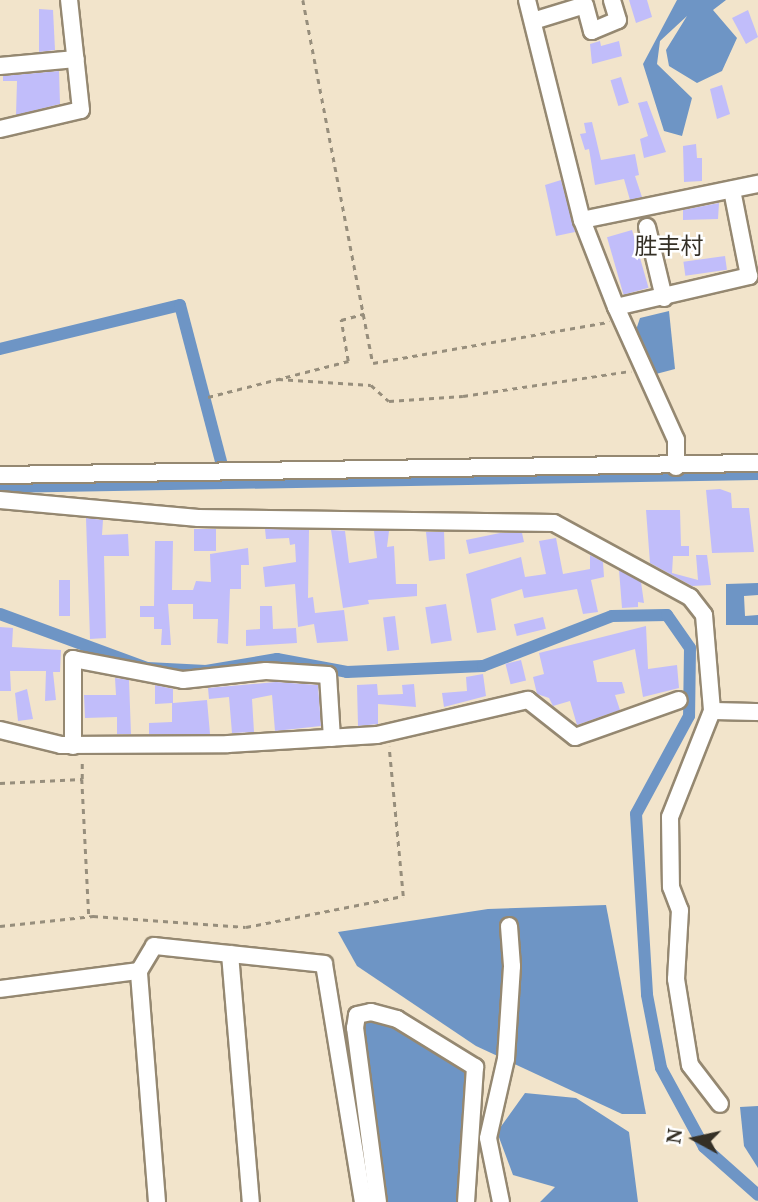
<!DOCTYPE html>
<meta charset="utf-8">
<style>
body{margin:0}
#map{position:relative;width:758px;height:1202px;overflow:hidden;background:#f2e4cb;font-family:"Noto Serif","Noto Sans SC",serif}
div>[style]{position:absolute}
.water>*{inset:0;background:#6e95c5}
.canal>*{height:12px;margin:-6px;padding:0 6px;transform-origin:6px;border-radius:6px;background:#6e95c5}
.building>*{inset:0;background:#c1bdfa;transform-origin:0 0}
.path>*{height:2.5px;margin-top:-1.25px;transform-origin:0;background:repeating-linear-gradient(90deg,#978e7c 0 5px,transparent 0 10px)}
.roads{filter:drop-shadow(2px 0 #958871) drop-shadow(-2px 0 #958871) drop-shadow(0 2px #958871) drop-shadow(0 -2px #958871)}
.minor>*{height:16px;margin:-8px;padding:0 8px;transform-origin:8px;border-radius:8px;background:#fff}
span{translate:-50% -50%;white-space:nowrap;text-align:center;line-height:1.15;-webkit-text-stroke:5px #fff;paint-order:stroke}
.quarter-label{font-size:23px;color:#353026}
.north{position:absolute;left:660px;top:1104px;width:70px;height:70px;-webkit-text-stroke:5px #fff;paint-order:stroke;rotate:278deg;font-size:19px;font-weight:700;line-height:28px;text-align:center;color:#353026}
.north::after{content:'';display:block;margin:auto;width:24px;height:32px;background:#353026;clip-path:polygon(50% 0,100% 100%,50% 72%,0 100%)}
</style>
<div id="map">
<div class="water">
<i style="clip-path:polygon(677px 0,726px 0,713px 10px,737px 38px,722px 71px,697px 83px,669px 66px,666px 50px,687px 16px,660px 41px,657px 64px,692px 98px,682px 136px,664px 131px,643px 64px)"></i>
<i style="clip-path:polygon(669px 311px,675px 369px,656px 374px,636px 330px,640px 318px)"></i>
<i style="clip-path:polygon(758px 583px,758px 595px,744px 596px,745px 616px,758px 615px,758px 625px,726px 625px,726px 584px)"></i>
<i style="clip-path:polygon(606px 905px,646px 1114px,622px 1114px,476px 1046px,357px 966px,338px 932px,488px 909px)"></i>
<i style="clip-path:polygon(367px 1016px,392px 1021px,473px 1071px,461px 1202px,382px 1202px,358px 1023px)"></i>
<i style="clip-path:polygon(525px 1093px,576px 1098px,629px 1132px,638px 1202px,540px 1202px,555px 1187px,513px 1175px,497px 1132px)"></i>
<i style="clip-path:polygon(758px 1106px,758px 1168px,744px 1146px,740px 1107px)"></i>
</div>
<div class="canal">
<i style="left:0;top:349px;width:185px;rotate:-13.7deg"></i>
<i style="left:180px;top:305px;width:178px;rotate:75.3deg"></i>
<i style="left:0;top:487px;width:758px;rotate:-0.98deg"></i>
<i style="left:0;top:614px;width:157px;rotate:20.2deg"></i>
<i style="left:147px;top:668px;width:59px;rotate:2.9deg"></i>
<i style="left:206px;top:671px;width:72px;rotate:-9.6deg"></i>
<i style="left:277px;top:659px;width:71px;rotate:10.5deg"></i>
<i style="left:347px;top:672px;width:136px;rotate:-2.5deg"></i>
<i style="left:483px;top:666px;width:138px;rotate:-21.2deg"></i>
<i style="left:612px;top:616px;width:55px;rotate:-1deg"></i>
<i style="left:667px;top:615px;width:40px;rotate:55.1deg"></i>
<i style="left:690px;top:648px;width:68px;rotate:90.8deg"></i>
<i style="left:689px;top:716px;width:111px;rotate:118.4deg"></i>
<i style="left:636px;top:814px;width:181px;rotate:86.5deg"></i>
<i style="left:647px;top:995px;width:74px;rotate:79.1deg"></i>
<i style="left:661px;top:1068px;width:90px;rotate:61.4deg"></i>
<i style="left:704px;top:1147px;width:72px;rotate:41.6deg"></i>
</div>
<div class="building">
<i style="clip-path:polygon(629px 0,647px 0,652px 17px,636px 23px)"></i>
<i style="clip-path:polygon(39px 9px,53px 10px,55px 50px,39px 52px)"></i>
<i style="clip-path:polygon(748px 10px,758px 37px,746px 44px,732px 18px)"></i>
<i style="clip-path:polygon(600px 41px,601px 46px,619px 41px,622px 56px,592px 64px,590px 44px)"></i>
<i style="clip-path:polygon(59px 71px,60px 104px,16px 115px,17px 81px,3px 81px,3px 76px)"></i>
<i style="left:621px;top:77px;width:27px;height:11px;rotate:73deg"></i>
<i style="clip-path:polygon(722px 85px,730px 114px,717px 119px,710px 89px)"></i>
<i style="clip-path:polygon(647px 101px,666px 152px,644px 158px,640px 139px,648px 136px,638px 103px)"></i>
<i style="clip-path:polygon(592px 122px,601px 160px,635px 154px,639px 175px,635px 176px,642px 197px,630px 200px,624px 179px,595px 185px,589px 149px,585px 150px,580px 134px,586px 133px,584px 123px)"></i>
<i style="clip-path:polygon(696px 144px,697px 158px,702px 158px,702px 181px,684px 182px,683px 146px)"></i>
<i style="clip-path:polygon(561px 180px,575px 232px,556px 236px,545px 185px)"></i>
<i style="clip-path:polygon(719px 203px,718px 219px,683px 220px,683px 210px)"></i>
<i style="left:632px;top:230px;width:60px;height:26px;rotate:74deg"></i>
<i style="left:725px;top:256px;width:14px;height:42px;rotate:82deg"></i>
<i style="clip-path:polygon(720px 489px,731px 493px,732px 508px,749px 508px,754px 552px,712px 553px,706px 490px)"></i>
<i style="clip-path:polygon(646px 510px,680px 510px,681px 546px,689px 546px,689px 556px,673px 556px,672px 573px,698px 580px,696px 555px,707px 555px,711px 585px,692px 586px,650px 563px)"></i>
<i style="clip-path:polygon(86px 518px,103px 520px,102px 535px,128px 534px,129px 556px,104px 556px,106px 638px,90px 639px)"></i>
<i style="left:194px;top:529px;width:22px;height:22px"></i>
<i style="clip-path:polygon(265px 529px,309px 530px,308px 598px,313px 597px,315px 613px,344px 610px,348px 641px,317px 643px,314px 624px,298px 627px,295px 584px,265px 587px,263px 567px,296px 562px,295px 544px,290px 545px,289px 538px,266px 539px)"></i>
<i style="clip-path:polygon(331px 530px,345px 531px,349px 563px,377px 558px,374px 531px,389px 531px,387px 547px,394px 546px,396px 584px,417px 584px,417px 596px,368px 600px,369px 604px,343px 608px)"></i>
<i style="clip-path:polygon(426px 532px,444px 532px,445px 559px,429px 561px)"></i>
<i style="clip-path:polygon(500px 533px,522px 533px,524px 542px,469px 554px,466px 540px)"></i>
<i style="clip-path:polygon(556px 538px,563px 574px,590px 569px,590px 555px,603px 562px,604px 577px,591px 580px,598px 612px,583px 614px,577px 589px,524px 598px,522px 589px,491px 599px,496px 630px,477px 633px,466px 574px,521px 557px,525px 577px,546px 574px,539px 541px)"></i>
<i style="clip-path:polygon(155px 541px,173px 541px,172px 590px,193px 590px,196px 581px,211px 582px,210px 554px,248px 548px,249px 565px,241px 565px,241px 589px,230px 589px,228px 644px,217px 643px,218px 619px,193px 619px,193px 604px,168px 604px,171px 645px,161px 645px,162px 629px,154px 629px,154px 617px,140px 617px,140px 606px,154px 606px)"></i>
<i style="clip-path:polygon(619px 570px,641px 582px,644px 603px,638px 602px,638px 607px,622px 608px)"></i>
<i style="left:59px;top:580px;width:11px;height:36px"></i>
<i style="left:446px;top:604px;width:37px;height:21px;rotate:81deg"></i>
<i style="clip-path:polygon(260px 606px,272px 606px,273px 629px,296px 628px,297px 643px,246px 646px,246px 630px,260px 629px)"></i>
<i style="left:395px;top:616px;width:34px;height:12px;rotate:83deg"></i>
<i style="left:543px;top:617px;width:12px;height:30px;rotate:76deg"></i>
<i style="clip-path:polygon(646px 626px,648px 669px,677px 665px,679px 688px,643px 697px,635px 649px,593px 661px,597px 682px,622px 682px,625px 693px,615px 695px,620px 710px,577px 725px,570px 701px,553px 706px,549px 698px,537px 694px,533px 677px,544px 674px,539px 653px)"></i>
<i style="clip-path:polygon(0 627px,13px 628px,12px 647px,61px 650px,60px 672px,53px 672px,56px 700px,45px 701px,46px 671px,10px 671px,11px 691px,0 691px)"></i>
<i style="left:521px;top:660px;width:21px;height:16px;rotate:76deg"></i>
<i style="clip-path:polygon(483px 674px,486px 696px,444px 707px,442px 693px,467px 691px,466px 677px)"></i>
<i style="clip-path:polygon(115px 678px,129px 680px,131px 734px,117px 734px,117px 717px,85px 718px,84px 695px,116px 695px)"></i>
<i style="clip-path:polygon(276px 682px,318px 685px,321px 726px,275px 731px,272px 695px,252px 699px,254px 732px,232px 733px,229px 697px,209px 699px,208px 688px)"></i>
<i style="clip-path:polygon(377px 684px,378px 695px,403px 694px,402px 685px,414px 684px,416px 707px,378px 704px,378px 724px,358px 726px,357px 685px)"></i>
<i style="clip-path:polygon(155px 685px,173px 689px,173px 703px,207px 700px,210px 734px,149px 734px,149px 723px,172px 722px,172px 703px,155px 704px)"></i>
<i style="clip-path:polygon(27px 689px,33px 719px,18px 721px,15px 693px)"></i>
</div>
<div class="path">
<i style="left:303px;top:0;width:370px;rotate:79.1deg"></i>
<i style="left:373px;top:363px;width:240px;rotate:-9.9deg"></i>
<i style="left:278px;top:379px;width:93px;rotate:3.7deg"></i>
<i style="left:371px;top:385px;width:24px;rotate:42deg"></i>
<i style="left:389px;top:401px;width:74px;rotate:-3.9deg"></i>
<i style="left:463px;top:396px;width:170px;rotate:-8.5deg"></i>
<i style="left:208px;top:397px;width:145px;rotate:-14.4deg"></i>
<i style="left:348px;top:361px;width:42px;rotate:-99.7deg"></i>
<i style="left:341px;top:320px;width:24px;rotate:-15deg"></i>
<i style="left:82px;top:779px;width:138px;rotate:87.1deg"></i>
<i style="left:0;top:783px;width:82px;rotate:-2.8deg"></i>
<i style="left:82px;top:779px;width:19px;rotate:-90deg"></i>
<i style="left:0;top:926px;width:94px;rotate:-6.1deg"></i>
<i style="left:93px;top:916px;width:153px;rotate:4.1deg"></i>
<i style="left:246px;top:927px;width:160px;rotate:-11.2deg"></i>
<i style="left:403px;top:896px;width:150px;rotate:-95.4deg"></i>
</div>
<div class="roads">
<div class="minor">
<i style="left:527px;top:0;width:227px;rotate:76deg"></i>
<i style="left:582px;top:220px;width:93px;rotate:68.7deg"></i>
<i style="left:616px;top:307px;width:146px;rotate:65.7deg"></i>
<i style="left:676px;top:440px;width:27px;rotate:90deg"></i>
<i style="left:533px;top:21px;width:54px;rotate:-17.1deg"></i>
<i style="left:585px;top:5px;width:27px;rotate:75deg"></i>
<i style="left:592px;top:31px;width:28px;rotate:-23deg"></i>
<i style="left:618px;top:20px;width:21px;rotate:-107deg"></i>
<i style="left:0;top:66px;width:76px;rotate:-5.3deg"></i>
<i style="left:0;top:129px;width:83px;rotate:-13.2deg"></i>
<i style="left:81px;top:110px;width:111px;rotate:-96.2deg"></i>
<i style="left:582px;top:220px;width:180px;rotate:-11.6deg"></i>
<i style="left:647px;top:227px;width:73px;rotate:76.5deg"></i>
<i style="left:616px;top:307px;width:137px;rotate:-13.1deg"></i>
<i style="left:749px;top:276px;width:88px;rotate:-101.2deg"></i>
<i style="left:0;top:475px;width:758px;rotate:-0.91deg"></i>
<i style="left:0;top:500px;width:199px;rotate:5.2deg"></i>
<i style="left:198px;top:518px;width:356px;rotate:0.8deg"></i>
<i style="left:554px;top:523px;width:155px;rotate:28.6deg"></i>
<i style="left:690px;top:597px;width:23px;rotate:52deg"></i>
<i style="left:704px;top:615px;width:96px;rotate:85.2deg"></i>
<i style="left:712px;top:711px;width:114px;rotate:111.6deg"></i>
<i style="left:670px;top:817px;width:70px;rotate:89.2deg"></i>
<i style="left:671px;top:887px;width:25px;rotate:69deg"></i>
<i style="left:680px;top:910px;width:69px;rotate:93.3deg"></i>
<i style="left:676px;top:979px;width:87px;rotate:80.8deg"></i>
<i style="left:690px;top:1065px;width:49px;rotate:52.4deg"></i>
<i style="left:712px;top:711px;width:46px;rotate:1.2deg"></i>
<i style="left:0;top:730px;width:63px;rotate:13.8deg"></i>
<i style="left:61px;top:745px;width:167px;rotate:-0.3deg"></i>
<i style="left:228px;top:744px;width:149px;rotate:-3.5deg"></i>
<i style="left:377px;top:735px;width:155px;rotate:-13.1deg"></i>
<i style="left:528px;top:700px;width:60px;rotate:38.2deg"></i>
<i style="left:575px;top:737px;width:110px;rotate:-19.6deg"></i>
<i style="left:73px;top:746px;width:87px;rotate:-90deg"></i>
<i style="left:73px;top:659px;width:112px;rotate:10.8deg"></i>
<i style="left:183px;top:680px;width:83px;rotate:-6.2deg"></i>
<i style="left:266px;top:671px;width:62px;rotate:3.7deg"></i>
<i style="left:328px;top:675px;width:63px;rotate:86.4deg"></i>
<i style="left:230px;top:954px;width:249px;rotate:85.2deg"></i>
<i style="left:0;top:989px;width:140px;rotate:-7.4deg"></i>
<i style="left:157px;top:1202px;width:232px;rotate:-94.5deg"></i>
<i style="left:139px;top:971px;width:29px;rotate:-59deg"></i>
<i style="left:154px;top:946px;width:171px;rotate:6deg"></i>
<i style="left:324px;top:964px;width:241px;rotate:80.7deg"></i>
<i style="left:378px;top:1202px;width:176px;rotate:-97.5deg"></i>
<i style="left:355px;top:1028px;width:13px;rotate:-81deg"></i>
<i style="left:357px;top:1015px;width:14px;rotate:-12deg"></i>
<i style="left:371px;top:1012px;width:27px;rotate:15deg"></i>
<i style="left:397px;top:1019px;width:92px;rotate:31.6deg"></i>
<i style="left:475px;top:1067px;width:135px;rotate:93.8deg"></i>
<i style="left:501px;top:1202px;width:65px;rotate:-101.5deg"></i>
<i style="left:488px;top:1138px;width:81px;rotate:-77.2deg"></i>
<i style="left:506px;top:1059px;width:93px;rotate:-86.3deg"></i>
<i style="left:512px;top:966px;width:40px;rotate:-94.3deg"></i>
</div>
</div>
<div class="quarter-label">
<span style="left:669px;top:245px">胜丰村</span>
</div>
<div class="north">N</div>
</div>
